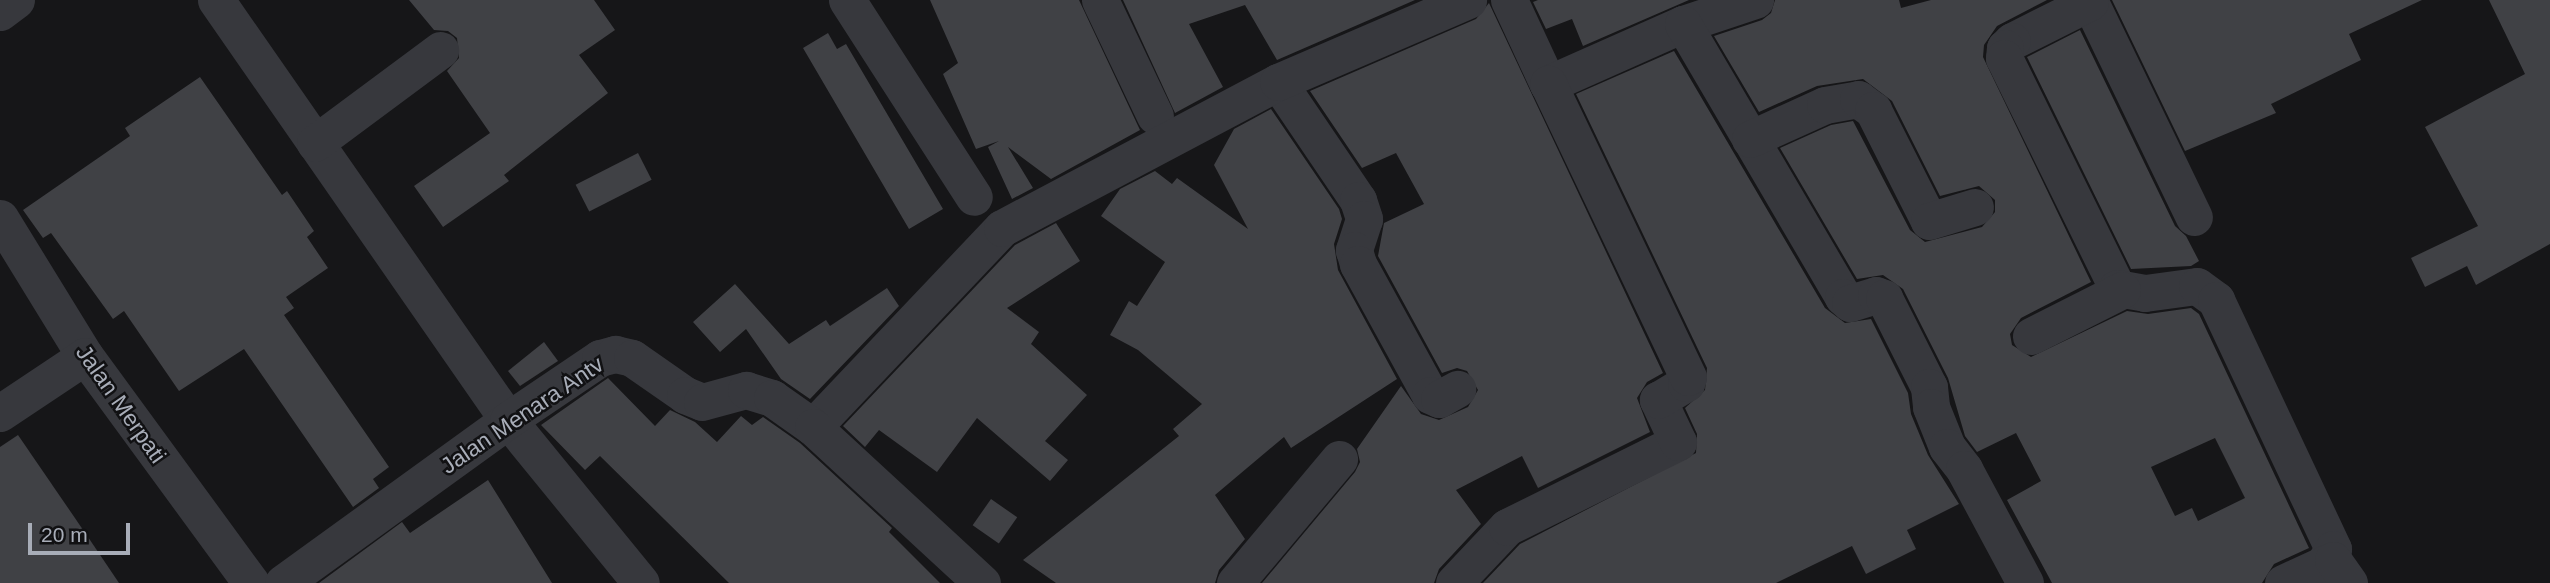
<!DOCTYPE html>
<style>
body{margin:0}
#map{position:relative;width:2550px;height:583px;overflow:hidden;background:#161618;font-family:Arial,sans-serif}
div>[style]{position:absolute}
.building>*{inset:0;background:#404145;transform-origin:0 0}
.minor>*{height:37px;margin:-18.5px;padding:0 18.5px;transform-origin:18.5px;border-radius:18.5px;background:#37383d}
span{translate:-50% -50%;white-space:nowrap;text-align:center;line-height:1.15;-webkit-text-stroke:5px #111113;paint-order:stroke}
.street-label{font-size:23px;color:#a8adb8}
.scale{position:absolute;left:28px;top:523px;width:102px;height:32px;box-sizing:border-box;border:4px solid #a8adb8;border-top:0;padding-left:9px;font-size:21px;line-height:24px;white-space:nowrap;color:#a8adb8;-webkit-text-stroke:5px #111113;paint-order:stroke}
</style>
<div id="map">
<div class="building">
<i style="clip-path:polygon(409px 0,594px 0,615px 30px,579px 55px,608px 93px,504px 175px,509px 181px,443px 227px,414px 186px,490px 133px,447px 71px,459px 58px,457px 38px,448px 31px,434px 30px)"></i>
<i style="clip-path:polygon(930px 0,1079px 0,1140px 130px,1051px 179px,1008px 147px,1033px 188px,1012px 199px,988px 147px,999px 141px,976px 149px,943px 74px,958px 63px)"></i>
<i style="clip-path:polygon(1123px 0,1415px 0,1277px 60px,1245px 5px,1189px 24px,1223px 87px,1175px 113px)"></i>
<i style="clip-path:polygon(1538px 0,1689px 0,1583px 46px,1572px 19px,1546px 29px,1533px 2px)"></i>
<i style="clip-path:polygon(evenodd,1775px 0,1899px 0,1901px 8px,1931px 0,2047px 0,1997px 26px,1984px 45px,1983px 57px,2091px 282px,2021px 318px,2010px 334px,2012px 345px,2031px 357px,2127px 311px,2148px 314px,2191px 308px,2199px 314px,2309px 548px,2274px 564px,2262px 583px,2052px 583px,2007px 500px,2041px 481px,2016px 433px,1977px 452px,1965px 436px,1948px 378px,1903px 289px,1883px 275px,1857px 279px,1780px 148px,1831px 125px,1853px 121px,1910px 230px,1925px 242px,1982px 227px,1995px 212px,1995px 200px,1979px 186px,1940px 196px,1892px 101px,1863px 79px,1817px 86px,1759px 112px,1714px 36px,1762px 20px,1771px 13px,1775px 0,2215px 438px,2245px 498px,2198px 521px,2192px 508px,2175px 516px,2151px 467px,2215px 438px)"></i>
<i style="clip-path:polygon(2112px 0,2422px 0,2349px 34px,2361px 60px,2271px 104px,2276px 113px,2185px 151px)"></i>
<i style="clip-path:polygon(2489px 0,2550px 0,2550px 244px,2476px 285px,2467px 266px,2425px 287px,2411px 258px,2478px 226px,2425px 127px,2525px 74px)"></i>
<i style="clip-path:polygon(1489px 3px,1663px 373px,1647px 382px,1637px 398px,1650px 432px,1538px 488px,1522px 456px,1456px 490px,1481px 524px,1439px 569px,1434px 583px,1262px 583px,1355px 472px,1360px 462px,1357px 449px,1401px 386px,1421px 414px,1439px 420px,1468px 407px,1478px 390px,1467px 371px,1457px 368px,1442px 373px,1378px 256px,1384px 223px,1424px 204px,1396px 153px,1362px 168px,1310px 91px,1476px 19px)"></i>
<i style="clip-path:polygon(2080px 30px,2175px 226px,2186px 236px,2199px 261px,2191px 266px,2131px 269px,2027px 57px)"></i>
<i style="clip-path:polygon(828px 33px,837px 49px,846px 44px,943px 209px,909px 229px,803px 48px)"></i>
<i style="clip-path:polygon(1674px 51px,1825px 308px,1845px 323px,1871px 319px,1908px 393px,1911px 414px,1928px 455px,1959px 504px,1907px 530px,1916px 549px,1866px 574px,1852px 546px,1776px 583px,1483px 583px,1520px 544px,1696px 453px,1697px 434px,1685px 408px,1705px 390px,1707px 368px,1576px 94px)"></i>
<i style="clip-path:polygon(200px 77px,282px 195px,287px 191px,314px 231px,307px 237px,328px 268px,286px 297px,294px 308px,284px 315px,389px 467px,373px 479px,379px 488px,353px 507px,244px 349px,179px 391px,124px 311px,113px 319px,51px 233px,43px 238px,23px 210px,130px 136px,125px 128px)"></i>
<i style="clip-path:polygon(1271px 109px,1339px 209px,1342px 219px,1334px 244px,1338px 270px,1397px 379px,1291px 448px,1284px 437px,1215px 495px,1245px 539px,1219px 570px,1215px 583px,1056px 583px,1023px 560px,1179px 436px,1173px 429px,1202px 404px,1138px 350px,1110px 335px,1129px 301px,1137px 306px,1165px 262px,1101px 216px,1120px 189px,1155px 171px,1172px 184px,1177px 178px,1248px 229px,1214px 165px,1234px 129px)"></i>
<i style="left:638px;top:153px;width:30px;height:70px;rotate:63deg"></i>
<i style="clip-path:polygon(1056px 223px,1080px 261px,1007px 308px,1039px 332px,1031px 344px,1087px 395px,1045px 441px,1068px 460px,1050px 481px,977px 418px,937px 472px,879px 430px,865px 447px,843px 426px,1015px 245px)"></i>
<i style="clip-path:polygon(735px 284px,789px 344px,826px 320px,830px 326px,887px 288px,899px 306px,810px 399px,781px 379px,746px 329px,720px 352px,693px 322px)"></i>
<i style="clip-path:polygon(544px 342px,558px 361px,520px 386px,508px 371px)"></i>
<i style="clip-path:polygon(608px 378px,655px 426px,670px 410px,695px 422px,717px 442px,741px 416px,752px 425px,763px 417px,800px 443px,892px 528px,889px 532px,940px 583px,729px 583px,600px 456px,585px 470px,541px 425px)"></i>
<i style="clip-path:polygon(18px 435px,90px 540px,119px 583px,0 583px,0 447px)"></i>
<i style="clip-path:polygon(488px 480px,552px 583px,319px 583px,402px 522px,410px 533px)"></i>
<i style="left:991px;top:499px;width:32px;height:32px;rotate:35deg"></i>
</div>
<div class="minor">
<i style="left:216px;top:0;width:512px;rotate:55.19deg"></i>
<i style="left:508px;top:420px;width:210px;rotate:50.8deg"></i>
<i style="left:847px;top:0;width:234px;rotate:57.2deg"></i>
<i style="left:1100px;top:0;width:128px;rotate:64.6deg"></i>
<i style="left:1509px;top:0;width:93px;rotate:65.1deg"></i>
<i style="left:1548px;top:84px;width:148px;rotate:-24deg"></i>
<i style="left:1683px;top:24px;width:76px;rotate:-18.4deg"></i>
<i style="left:2089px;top:0;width:241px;rotate:64.2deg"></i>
<i style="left:2090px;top:2px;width:87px;rotate:153.4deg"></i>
<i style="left:2012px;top:41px;width:10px;rotate:135deg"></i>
<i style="left:2005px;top:48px;width:10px;rotate:96deg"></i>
<i style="left:2004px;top:58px;width:256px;rotate:63.8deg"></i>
<i style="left:2117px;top:288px;width:28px;rotate:10deg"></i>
<i style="left:2145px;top:293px;width:52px;rotate:-7.7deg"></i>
<i style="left:2197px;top:286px;width:24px;rotate:36deg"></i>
<i style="left:2216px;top:300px;width:275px;rotate:64.8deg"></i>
<i style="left:2333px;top:549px;width:13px;rotate:122deg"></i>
<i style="left:0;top:12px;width:20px;rotate:-37deg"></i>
<i style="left:1683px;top:24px;width:316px;rotate:59.6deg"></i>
<i style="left:1843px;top:297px;width:9px;rotate:41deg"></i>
<i style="left:1850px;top:303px;width:27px;rotate:-17deg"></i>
<i style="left:1876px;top:295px;width:9px;rotate:21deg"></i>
<i style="left:1884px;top:298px;width:100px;rotate:63.2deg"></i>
<i style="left:1929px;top:387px;width:20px;rotate:84deg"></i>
<i style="left:1931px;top:407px;width:43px;rotate:68.2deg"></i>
<i style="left:1947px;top:447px;width:28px;rotate:52deg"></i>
<i style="left:1964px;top:469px;width:129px;rotate:61.8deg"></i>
<i style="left:1278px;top:82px;width:143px;rotate:55.9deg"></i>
<i style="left:1358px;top:200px;width:20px;rotate:72deg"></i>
<i style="left:1364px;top:219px;width:33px;rotate:108deg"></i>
<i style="left:1354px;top:250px;width:15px;rotate:74deg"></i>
<i style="left:1358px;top:264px;width:149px;rotate:61.2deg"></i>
<i style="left:1430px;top:395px;width:10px;rotate:24deg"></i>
<i style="left:1439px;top:399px;width:21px;rotate:-29deg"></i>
<i style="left:1750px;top:139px;width:82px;rotate:-24.4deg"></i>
<i style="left:1825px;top:105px;width:34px;rotate:-10deg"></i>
<i style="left:1858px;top:99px;width:19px;rotate:36deg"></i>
<i style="left:1873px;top:110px;width:124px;rotate:63.2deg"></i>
<i style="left:1929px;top:221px;width:48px;rotate:-16.9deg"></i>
<i style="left:315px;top:143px;width:156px;rotate:-36.6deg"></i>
<i style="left:0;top:218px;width:162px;rotate:58.4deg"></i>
<i style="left:85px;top:356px;width:281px;rotate:53.8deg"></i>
<i style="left:2031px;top:336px;width:102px;rotate:-26.8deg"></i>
<i style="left:0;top:413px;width:102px;rotate:-33.8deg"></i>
<i style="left:813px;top:427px;width:274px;rotate:-46.5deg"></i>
<i style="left:1002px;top:228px;width:312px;rotate:-27.9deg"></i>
<i style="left:1278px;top:82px;width:207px;rotate:-23.3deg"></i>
<i style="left:283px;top:583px;width:278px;rotate:-35.9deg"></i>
<i style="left:508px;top:420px;width:111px;rotate:-34deg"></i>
<i style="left:600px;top:358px;width:16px;rotate:-15deg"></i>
<i style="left:615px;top:354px;width:17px;rotate:13deg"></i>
<i style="left:632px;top:358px;width:65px;rotate:34.9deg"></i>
<i style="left:685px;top:395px;width:18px;rotate:22deg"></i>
<i style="left:702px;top:402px;width:46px;rotate:-15.3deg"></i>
<i style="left:746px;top:390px;width:27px;rotate:17deg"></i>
<i style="left:772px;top:398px;width:50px;rotate:35.3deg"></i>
<i style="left:813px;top:427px;width:230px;rotate:42.7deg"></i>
<i style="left:1235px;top:583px;width:162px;rotate:-50deg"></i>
<i style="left:1454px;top:583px;width:77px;rotate:-46.6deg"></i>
<i style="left:1507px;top:527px;width:191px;rotate:-26.4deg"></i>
<i style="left:1678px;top:442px;width:47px;rotate:-115.5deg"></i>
<i style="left:1658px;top:400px;width:33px;rotate:-31deg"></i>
<i style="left:1686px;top:383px;width:6px;rotate:-72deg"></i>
<i style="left:1688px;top:377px;width:325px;rotate:-115.5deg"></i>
<i style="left:2283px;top:583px;width:55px;rotate:-24.7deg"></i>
<i style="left:2333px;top:560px;width:28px;rotate:55deg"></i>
</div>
<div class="street-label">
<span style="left:121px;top:404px;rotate:55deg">Jalan Merpati</span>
<span style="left:522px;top:415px;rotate:-34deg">Jalan Menara Antv</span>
</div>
<div class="scale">20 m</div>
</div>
